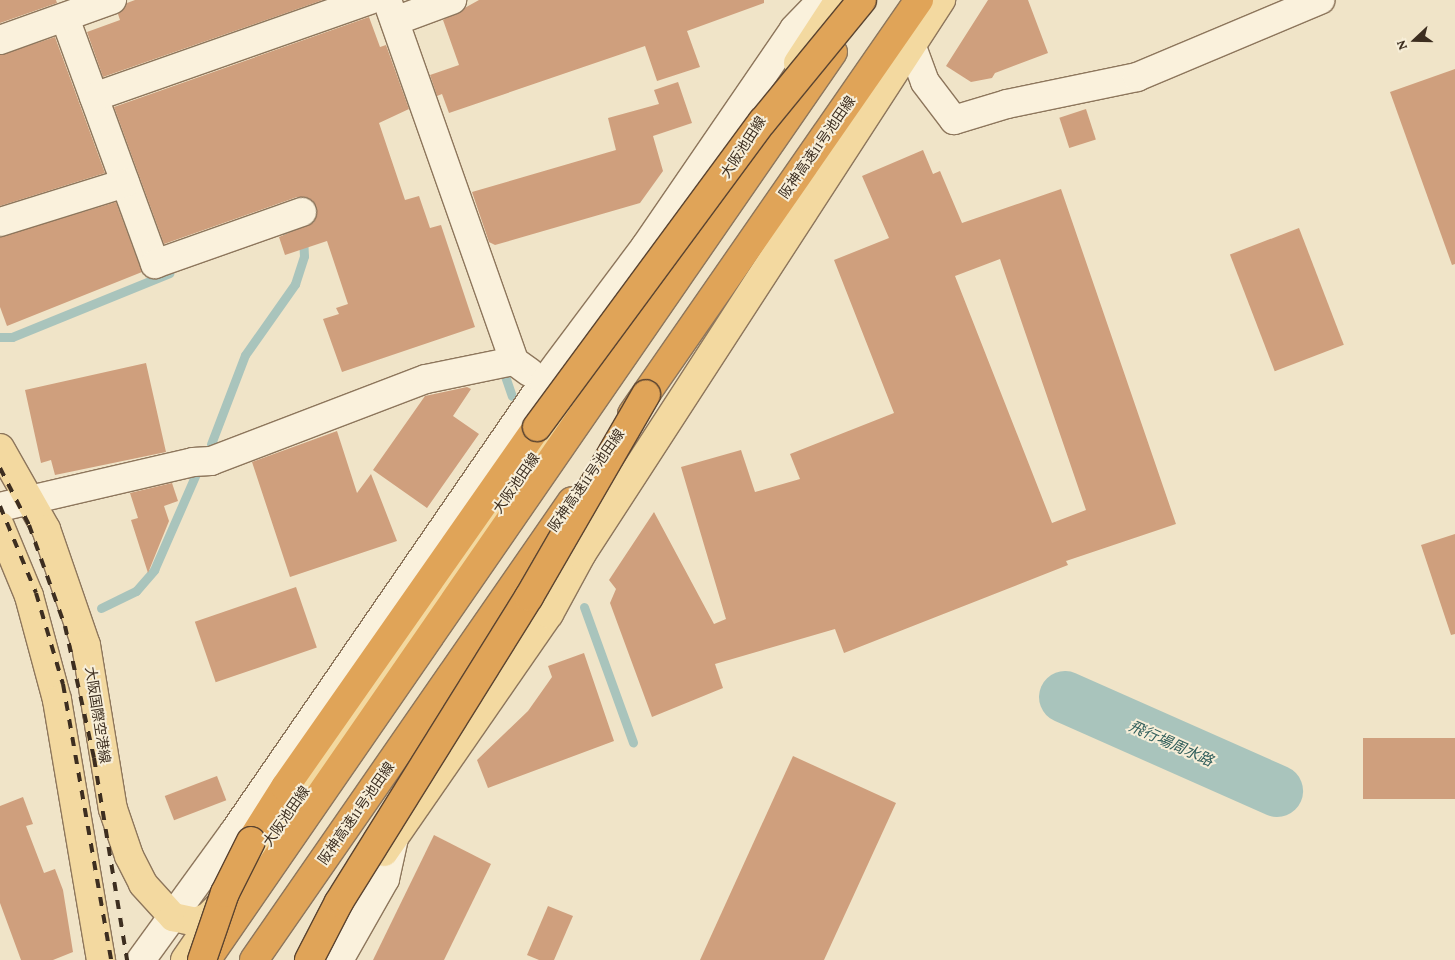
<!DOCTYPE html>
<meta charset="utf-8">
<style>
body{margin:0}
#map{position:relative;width:1455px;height:960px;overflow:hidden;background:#f0e4c8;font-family:"Crimson Pro","Noto Sans JP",serif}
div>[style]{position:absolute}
.stream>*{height:9px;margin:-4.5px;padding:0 4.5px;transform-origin:4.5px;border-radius:4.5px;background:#a9c4bc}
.river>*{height:52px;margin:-26px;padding:0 26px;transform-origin:26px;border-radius:26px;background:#a9c4bc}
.building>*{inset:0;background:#cf9f7d;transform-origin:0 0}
.roads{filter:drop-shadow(1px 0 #8d765c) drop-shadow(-1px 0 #8d765c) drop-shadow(0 1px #8d765c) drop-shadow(0 -1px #8d765c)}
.minor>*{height:28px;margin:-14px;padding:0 14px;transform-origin:14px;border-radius:14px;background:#faf1dc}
.tertiary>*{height:28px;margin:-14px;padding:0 14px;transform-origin:14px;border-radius:14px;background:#faf1dc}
.primary>*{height:28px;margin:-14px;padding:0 14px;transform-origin:14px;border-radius:14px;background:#f3d9a0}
.motorway>*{height:28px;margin:-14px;padding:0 14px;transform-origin:14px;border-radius:14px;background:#e0a458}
.rail>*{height:4px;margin-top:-2px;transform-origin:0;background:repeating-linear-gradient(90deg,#3d2e20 0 9px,transparent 0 18px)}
.bridges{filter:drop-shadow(1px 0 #5b4430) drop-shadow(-1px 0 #5b4430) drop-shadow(0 1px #5b4430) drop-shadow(0 -1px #5b4430)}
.motorway-bridge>*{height:28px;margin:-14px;padding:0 14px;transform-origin:14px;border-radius:14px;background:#e0a458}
span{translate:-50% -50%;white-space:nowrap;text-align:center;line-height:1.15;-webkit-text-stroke:4px #f7eed8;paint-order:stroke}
.street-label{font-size:14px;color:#3d2e20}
.water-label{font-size:15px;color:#2f5d5a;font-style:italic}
.north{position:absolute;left:1390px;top:15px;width:50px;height:50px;-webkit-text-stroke:4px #f7eed8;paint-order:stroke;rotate:249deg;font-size:14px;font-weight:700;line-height:20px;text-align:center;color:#3d2e20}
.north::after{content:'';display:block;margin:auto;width:18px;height:22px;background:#3d2e20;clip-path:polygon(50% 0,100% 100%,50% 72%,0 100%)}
</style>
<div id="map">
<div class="stream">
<i style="left:286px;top:232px;width:27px;rotate:-17deg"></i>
<i style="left:0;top:337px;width:12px"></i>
<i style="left:12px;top:337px;width:170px;rotate:-22.1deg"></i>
<i style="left:505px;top:376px;width:21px;rotate:71deg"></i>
<i style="left:211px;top:444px;width:95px;rotate:-69.1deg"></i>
<i style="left:245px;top:355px;width:87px;rotate:-54.8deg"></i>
<i style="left:295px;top:284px;width:29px;rotate:-72deg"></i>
<i style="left:304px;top:256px;width:18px;rotate:-93deg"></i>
<i style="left:584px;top:607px;width:144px;rotate:70.1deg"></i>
<i style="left:101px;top:608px;width:39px;rotate:-26deg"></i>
<i style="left:136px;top:591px;width:28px;rotate:-49deg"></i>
<i style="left:154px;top:570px;width:105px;rotate:-66.4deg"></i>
</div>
<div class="river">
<i style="left:1065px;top:697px;width:232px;rotate:23.9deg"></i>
</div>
<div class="building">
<i style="clip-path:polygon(0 0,56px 0,57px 3px,0 23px)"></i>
<i style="clip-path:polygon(135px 0,323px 0,103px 77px,87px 32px,120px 20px,118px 14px,127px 3px)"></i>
<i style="clip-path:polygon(479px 0,764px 0,764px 3px,687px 31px,700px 67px,657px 81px,645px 46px,449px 113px,442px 94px,437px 96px,430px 75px,459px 65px,443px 20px)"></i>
<i style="clip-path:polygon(988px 0,1028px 0,1048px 53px,995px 73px,992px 78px,971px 82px,946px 66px)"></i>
<i style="clip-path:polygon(369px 17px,380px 47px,386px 45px,409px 109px,379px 123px,405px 200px,419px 196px,430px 228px,441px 225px,475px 327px,342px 372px,323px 319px,339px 314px,336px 308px,348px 304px,327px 241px,285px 255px,279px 237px,314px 222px,317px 214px,312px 200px,297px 197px,164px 244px,114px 107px)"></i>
<i style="clip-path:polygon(55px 37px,105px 173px,0 206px,0 55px)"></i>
<i style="clip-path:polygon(1455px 69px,1455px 264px,1452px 265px,1390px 92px)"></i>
<i style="clip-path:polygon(678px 82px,692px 123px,653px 136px,663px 171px,640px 203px,495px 245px,489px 242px,472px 192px,616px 150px,608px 118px,659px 104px,654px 90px)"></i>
<i style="left:1086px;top:109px;width:32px;height:28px;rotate:72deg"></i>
<i style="clip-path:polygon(evenodd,923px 150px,933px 174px,940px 171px,962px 223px,1061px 189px,1176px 524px,1066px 561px,1068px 565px,844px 653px,835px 629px,715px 664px,723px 688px,652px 717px,610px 603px,616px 589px,609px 580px,654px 512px,714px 624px,726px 619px,681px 467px,741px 450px,755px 492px,800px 479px,790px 454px,894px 413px,834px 260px,889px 238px,862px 176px,923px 150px,1000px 259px,1086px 510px,1052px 523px,955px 276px,1000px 259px)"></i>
<i style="clip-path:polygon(116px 202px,142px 272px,7px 326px,0 307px,0 237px)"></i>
<i style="left:1299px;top:228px;width:125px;height:74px;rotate:69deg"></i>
<i style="clip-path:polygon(146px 363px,166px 452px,55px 475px,51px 460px,41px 463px,25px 390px)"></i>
<i style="clip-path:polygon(467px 387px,471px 389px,453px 416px,479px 434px,427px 508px,373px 470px,425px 396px)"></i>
<i style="clip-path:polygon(337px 431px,357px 493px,371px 474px,397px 541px,290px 577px,252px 462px)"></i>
<i style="clip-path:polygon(172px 483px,178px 501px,164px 506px,169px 521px,148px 573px,131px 520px,138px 518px,130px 493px)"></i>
<i style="clip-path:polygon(1455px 534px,1455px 634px,1451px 635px,1421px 545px)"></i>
<i style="left:296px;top:587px;width:64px;height:107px;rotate:71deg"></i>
<i style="clip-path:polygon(584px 653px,614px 741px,488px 788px,477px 760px,528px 711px,552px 677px,548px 666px)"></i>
<i style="left:1455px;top:738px;width:61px;height:92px;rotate:90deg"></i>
<i style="clip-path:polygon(793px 756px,896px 803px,824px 960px,700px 960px)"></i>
<i style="left:217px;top:776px;width:26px;height:56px;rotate:69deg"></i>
<i style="clip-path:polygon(23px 797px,33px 824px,26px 826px,44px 873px,55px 869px,63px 890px,73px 952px,53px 960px,21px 960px,0 903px,0 806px)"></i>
<i style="clip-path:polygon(434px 835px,491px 864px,444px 960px,373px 960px)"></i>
<i style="clip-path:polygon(548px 906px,573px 916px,554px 960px,539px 960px,527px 955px)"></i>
</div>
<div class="roads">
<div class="minor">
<i style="left:387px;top:0;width:383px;rotate:70.6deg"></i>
<i style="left:514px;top:361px;width:19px;rotate:36deg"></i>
<i style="left:65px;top:18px;width:262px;rotate:69.9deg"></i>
<i style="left:155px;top:264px;width:156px;rotate:-19.5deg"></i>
<i style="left:395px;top:21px;width:61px;rotate:-20.2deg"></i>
<i style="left:0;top:40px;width:119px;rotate:-19.7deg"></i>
<i style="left:911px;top:44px;width:40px;rotate:69.8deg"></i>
<i style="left:925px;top:82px;width:48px;rotate:52.7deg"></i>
<i style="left:954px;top:120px;width:55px;rotate:-16.8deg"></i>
<i style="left:1007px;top:104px;width:133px;rotate:-11.7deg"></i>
<i style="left:1137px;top:77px;width:199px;rotate:-22.8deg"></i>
<i style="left:94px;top:97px;width:293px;rotate:-19.4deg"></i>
<i style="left:0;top:222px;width:131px;rotate:-17.3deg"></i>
<i style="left:0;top:507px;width:198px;rotate:-13.1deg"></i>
<i style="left:193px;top:462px;width:18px;rotate:-3deg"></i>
<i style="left:211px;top:461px;width:230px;rotate:-20.9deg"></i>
<i style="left:426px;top:379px;width:90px;rotate:-11.6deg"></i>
<i style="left:141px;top:960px;width:158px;rotate:-54deg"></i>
<i style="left:234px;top:832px;width:546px;rotate:-55.44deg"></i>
<i style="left:544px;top:382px;width:169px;rotate:-53.2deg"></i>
<i style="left:645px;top:247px;width:264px;rotate:-55.6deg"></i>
<i style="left:794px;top:29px;width:40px;rotate:-46deg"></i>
</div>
<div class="tertiary">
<i style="left:339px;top:960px;width:93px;rotate:-60.4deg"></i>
<i style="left:385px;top:879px;width:42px;rotate:-77.6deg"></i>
</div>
<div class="primary">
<i style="left:798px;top:63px;width:75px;rotate:-56.9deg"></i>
<i style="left:0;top:448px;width:93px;rotate:60.4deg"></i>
<i style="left:46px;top:529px;width:123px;rotate:71deg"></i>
<i style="left:86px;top:645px;width:166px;rotate:80.7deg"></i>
<i style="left:113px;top:809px;width:50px;rotate:71.2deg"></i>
<i style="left:129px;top:856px;width:31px;rotate:63deg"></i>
<i style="left:143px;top:884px;width:45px;rotate:47.7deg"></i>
<i style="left:173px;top:917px;width:24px;rotate:12deg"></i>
<i style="left:196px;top:922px;width:13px;rotate:-23deg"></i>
<i style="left:208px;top:917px;width:16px;rotate:-45deg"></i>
<i style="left:0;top:526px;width:76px;rotate:67.5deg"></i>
<i style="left:29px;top:596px;width:108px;rotate:74.9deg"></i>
<i style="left:57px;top:700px;width:264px;rotate:80.4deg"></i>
<i style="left:384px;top:852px;width:290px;rotate:-55.3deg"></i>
<i style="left:549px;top:614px;width:67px;rotate:-61.5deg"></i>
<i style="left:581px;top:555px;width:662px;rotate:-57.03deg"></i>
<i style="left:240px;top:881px;width:604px;rotate:-55.31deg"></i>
<i style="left:185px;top:960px;width:46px;rotate:-55.6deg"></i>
</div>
<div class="motorway">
<i style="left:632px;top:414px;width:504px;rotate:-55.27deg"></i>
<i style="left:251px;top:841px;width:64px;rotate:-57.8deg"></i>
<i style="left:285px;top:787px;width:439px;rotate:-55deg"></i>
<i style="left:207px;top:959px;width:1102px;rotate:-55.39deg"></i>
<i style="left:254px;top:960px;width:558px;rotate:-55.29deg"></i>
</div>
</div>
<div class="rail">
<i style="left:0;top:468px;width:64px;rotate:63deg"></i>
<i style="left:29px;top:525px;width:107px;rotate:70.4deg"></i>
<i style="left:65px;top:626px;width:135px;rotate:77.6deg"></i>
<i style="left:94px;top:758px;width:205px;rotate:80.7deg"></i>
<i style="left:0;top:506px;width:94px;rotate:67.5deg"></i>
<i style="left:36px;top:593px;width:95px;rotate:73.5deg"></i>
<i style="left:63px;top:684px;width:280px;rotate:80.1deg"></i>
</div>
<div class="bridges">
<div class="motorway-bridge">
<i style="left:537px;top:427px;width:380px;rotate:-53.6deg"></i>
<i style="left:763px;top:121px;width:156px;rotate:-50.7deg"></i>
<i style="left:202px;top:960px;width:71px;rotate:-71.1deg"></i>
<i style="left:225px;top:893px;width:58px;rotate:-63.4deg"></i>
<i style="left:309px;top:960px;width:65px;rotate:-62.7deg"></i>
<i style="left:339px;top:902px;width:359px;rotate:-58.1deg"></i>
<i style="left:529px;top:597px;width:234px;rotate:-60deg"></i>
</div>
</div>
<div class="street-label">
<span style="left:743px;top:147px;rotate:-57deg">大阪池田線</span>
<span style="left:817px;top:147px;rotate:-55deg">阪神高速11号池田線</span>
<span style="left:586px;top:480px;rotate:-55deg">阪神高速11号池田線</span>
<span style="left:516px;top:483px;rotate:-55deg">大阪池田線</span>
<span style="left:98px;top:715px;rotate:81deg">大阪国際空港線</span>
<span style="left:356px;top:813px;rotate:-55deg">阪神高速11号池田線</span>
<span style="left:286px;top:816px;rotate:-55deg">大阪池田線</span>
</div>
<div class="water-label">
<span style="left:1171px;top:744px;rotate:24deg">飛行場周水路</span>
</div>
<div class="north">N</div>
</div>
